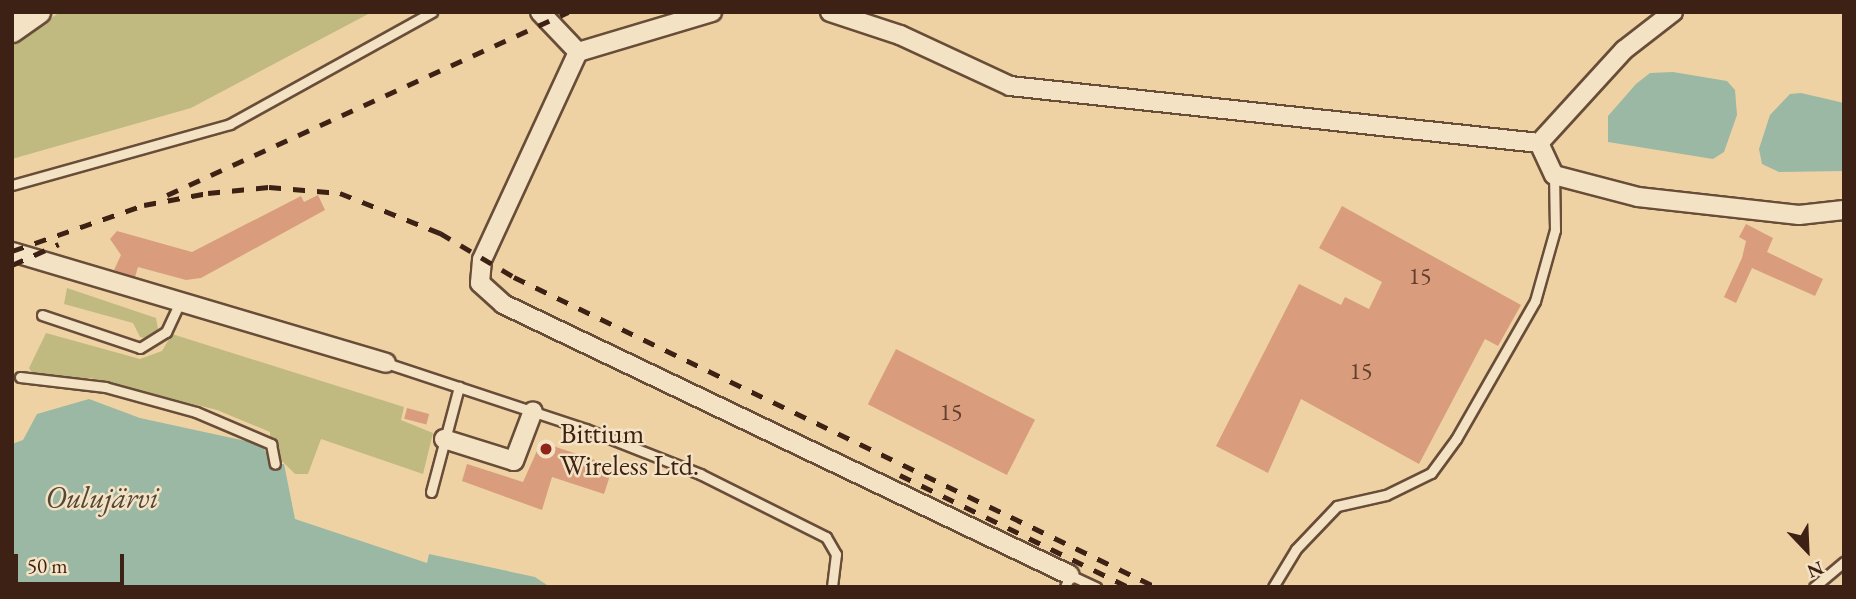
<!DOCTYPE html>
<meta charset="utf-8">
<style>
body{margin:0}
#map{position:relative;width:1856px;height:599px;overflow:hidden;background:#eed2a4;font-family:"EB Garamond",serif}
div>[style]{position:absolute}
.green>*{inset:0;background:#c0ba81}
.water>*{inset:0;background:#9ab8a3}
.building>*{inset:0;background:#d99d7d;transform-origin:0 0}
.roads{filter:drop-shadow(2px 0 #684d38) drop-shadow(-2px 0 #684d38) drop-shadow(0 2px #684d38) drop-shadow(0 -2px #684d38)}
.lane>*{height:9px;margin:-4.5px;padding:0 4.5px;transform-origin:4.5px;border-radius:4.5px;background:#f4e2c4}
.street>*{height:18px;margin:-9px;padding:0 9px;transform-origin:9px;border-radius:9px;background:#f4e2c4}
.secondary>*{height:24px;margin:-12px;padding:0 12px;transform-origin:12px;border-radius:12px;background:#f4e2c4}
.rail>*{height:4.5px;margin-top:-2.25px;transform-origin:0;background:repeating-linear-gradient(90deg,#3c2114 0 12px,transparent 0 24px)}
.dots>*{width:19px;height:19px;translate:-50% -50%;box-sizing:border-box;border:4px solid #f4e2c4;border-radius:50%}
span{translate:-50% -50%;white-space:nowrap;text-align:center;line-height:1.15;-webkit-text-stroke:5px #f4e2c4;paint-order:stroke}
.number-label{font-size:24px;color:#63402e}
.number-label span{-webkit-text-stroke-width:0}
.poi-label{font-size:28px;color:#3c2114}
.left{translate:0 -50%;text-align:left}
.water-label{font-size:30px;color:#544738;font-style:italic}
.frame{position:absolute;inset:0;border:14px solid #3c2114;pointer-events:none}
.north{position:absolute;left:1772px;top:515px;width:70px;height:70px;-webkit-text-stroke:5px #f4e2c4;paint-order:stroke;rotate:157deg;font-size:19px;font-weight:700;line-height:28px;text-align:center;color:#3c2114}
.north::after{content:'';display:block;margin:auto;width:24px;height:32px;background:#3c2114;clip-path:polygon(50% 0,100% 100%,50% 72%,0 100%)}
.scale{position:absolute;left:14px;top:554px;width:110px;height:32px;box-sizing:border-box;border:4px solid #3c2114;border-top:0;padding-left:9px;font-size:21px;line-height:24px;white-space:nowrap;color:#3c2114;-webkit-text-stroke:5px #f4e2c4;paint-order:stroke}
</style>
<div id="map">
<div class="green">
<i style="clip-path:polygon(60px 12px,372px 12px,191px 108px,12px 159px,12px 45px)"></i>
<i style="clip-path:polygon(67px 288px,156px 318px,158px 329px,150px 339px,140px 337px,133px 323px,64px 304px)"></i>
<i style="clip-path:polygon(46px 333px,140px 359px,162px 351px,172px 334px,404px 407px,401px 420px,433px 433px,423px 474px,321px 439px,308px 474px,295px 474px,271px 450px,270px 432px,217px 410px,90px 378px,35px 378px,29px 368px)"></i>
</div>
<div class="water">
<i style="clip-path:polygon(1673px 72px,1727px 81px,1735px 90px,1737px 115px,1724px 152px,1713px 159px,1608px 142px,1608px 116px,1636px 84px,1650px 73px)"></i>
<i style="clip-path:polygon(1801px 93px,1844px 103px,1844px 171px,1779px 172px,1762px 164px,1759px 149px,1770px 115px,1790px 94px)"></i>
<i style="clip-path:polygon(89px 399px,140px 418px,260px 444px,275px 464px,284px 464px,295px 519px,427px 563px,429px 554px,535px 577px,550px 587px,12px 587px,12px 444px,23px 440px,37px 414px)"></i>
</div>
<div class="building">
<i style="clip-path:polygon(318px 195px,325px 210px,201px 278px,186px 280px,138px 267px,135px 277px,114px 270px,121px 255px,110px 239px,117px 231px,192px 252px,301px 196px,304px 202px)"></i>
<i style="clip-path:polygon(1342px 206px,1521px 305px,1498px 346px,1485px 339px,1419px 464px,1301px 399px,1268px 473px,1216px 446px,1299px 284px,1341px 305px,1345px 297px,1369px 309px,1382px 282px,1319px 248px)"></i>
<i style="clip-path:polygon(1746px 224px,1773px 238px,1767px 252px,1823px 279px,1815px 296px,1752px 268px,1736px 303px,1724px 297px,1742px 258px,1746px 241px,1739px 237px)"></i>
<i style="left:896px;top:349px;width:156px;height:62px;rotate:27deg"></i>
<i style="left:407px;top:408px;width:23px;height:11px;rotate:15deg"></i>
<i style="clip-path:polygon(541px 442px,613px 466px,604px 494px,552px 477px,542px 510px,462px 481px,467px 464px,523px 482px)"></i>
</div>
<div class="roads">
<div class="lane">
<i style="left:12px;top:185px;width:226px;rotate:-15.6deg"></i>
<i style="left:230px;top:124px;width:231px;rotate:-29deg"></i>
<i style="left:42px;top:315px;width:103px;rotate:18.6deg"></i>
<i style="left:140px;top:348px;width:31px;rotate:-32deg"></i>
<i style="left:166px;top:332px;width:33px;rotate:-65deg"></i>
<i style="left:386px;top:363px;width:211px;rotate:18.3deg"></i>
<i style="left:586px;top:429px;width:123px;rotate:21.5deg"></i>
<i style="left:700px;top:474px;width:141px;rotate:26.6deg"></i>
<i style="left:826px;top:537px;width:20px;rotate:60deg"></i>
<i style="left:836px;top:554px;width:33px;rotate:97deg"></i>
<i style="left:20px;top:377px;width:86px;rotate:6.7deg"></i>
<i style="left:105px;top:387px;width:94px;rotate:15.4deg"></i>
<i style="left:196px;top:412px;width:82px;rotate:23.1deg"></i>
<i style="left:271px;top:444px;width:20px;rotate:79deg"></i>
<i style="left:431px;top:492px;width:109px;rotate:-75.1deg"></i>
<i style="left:1065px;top:587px;width:13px;rotate:-67deg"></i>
<i style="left:1070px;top:575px;width:29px;rotate:25deg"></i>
<i style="left:1273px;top:587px;width:44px;rotate:-58.8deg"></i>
<i style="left:1296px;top:549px;width:59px;rotate:-46.4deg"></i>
<i style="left:1337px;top:506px;width:50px;rotate:-12.7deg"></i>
<i style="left:1386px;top:495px;width:50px;rotate:-26.1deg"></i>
<i style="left:1431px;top:473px;width:42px;rotate:-53.7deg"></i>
<i style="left:1456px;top:439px;width:159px;rotate:-60.2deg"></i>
<i style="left:1535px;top:301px;width:74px;rotate:-74.3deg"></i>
<i style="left:1555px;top:230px;width:55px;rotate:-91deg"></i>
<i style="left:1814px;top:587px;width:39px;rotate:-40deg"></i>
</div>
<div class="street">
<i style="left:540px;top:12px;width:55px;rotate:46.5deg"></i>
<i style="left:578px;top:52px;width:229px;rotate:114.8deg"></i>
<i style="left:482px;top:260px;width:23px;rotate:95deg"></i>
<i style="left:480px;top:283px;width:31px;rotate:42deg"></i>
<i style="left:503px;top:304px;width:628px;rotate:25.55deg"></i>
<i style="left:830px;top:12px;width:74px;rotate:18.2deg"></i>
<i style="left:900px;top:35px;width:121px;rotate:24.9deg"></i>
<i style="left:1010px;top:86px;width:532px;rotate:6.15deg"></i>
<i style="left:1673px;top:12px;width:62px;rotate:142.2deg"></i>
<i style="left:1624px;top:50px;width:126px;rotate:132.4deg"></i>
<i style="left:1539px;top:143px;width:35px;rotate:65deg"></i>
<i style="left:1554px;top:175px;width:87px;rotate:14.7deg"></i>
<i style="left:1638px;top:197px;width:162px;rotate:6.4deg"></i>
<i style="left:1799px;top:215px;width:45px;rotate:-6.3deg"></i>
<i style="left:578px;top:52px;width:140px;rotate:-16.6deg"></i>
<i style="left:12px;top:252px;width:390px;rotate:16.5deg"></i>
<i style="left:444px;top:439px;width:73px;rotate:17.4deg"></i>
<i style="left:514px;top:461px;width:53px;rotate:-69.2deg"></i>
</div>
<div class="secondary">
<i style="left:12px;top:30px;width:32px;rotate:-35deg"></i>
</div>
</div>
<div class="rail">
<i style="left:167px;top:195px;width:441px;rotate:-24.5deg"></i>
<i style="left:12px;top:251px;width:140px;rotate:-19.2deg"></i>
<i style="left:144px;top:205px;width:65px;rotate:-10.6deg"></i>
<i style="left:208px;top:193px;width:61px;rotate:-5.6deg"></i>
<i style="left:269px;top:187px;width:71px;rotate:4.8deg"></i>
<i style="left:340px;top:193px;width:108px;rotate:21.8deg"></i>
<i style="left:440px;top:233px;width:86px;rotate:30.7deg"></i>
<i style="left:514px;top:277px;width:713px;rotate:25.77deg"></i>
<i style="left:12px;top:265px;width:51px;rotate:-24.1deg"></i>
<i style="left:900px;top:475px;width:255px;rotate:26.1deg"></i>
</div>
<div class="dots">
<i style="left:546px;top:449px;background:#8f2418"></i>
</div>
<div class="number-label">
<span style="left:1420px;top:276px">15</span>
<span style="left:1361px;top:371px">15</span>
<span style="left:951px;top:412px">15</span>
</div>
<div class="poi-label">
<span class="left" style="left:560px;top:449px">Bittium<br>Wireless Ltd.</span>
</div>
<div class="water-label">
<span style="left:102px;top:498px">Oulujärvi</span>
</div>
<div class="frame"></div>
<div class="north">N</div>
<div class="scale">50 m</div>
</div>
